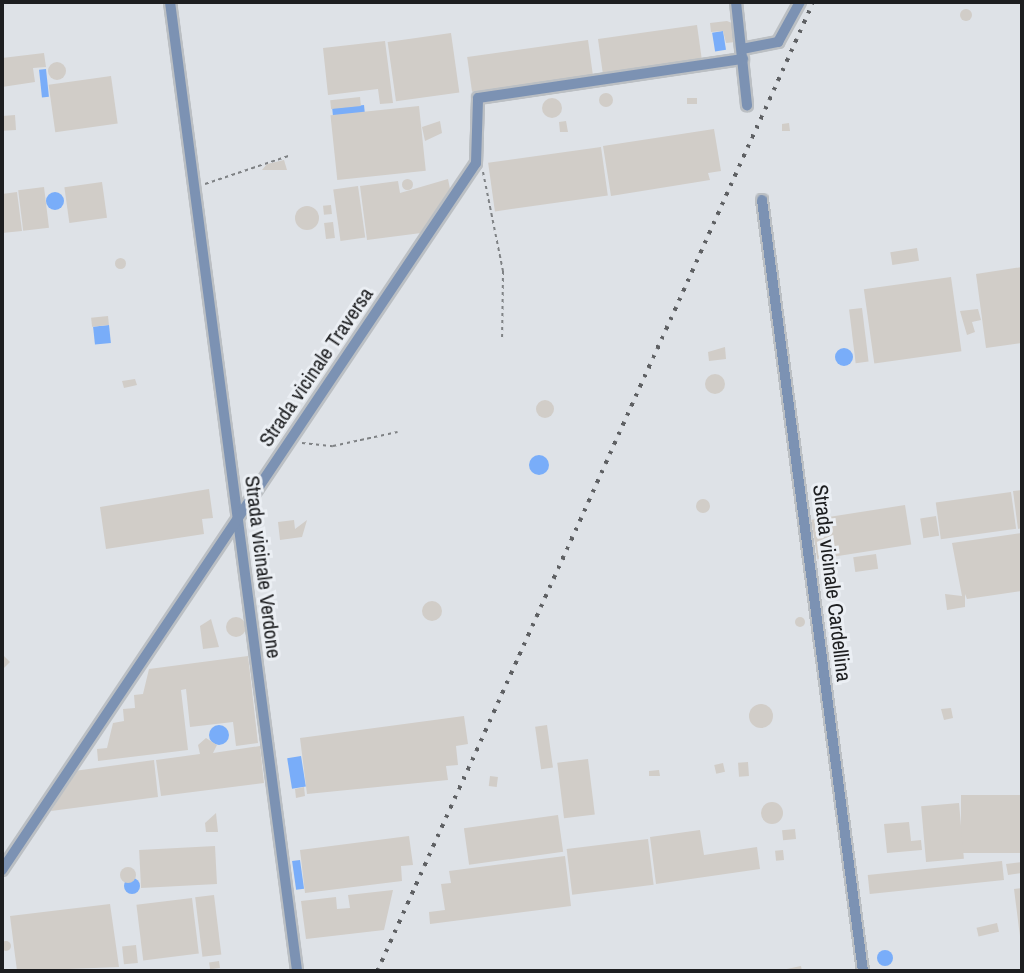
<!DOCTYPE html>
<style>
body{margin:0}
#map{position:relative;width:1024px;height:973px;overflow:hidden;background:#dee2e7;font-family:"Archivo Narrow",sans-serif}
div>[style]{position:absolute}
.water>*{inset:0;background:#79adf9;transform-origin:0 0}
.round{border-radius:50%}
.building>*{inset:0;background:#d1cdc8;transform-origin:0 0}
.path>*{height:2px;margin-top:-1px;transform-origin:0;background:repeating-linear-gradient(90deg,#7f8285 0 3.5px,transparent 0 7px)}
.roads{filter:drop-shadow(2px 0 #bbbfc3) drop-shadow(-2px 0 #bbbfc3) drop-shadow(0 2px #bbbfc3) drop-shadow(0 -2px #bbbfc3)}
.minor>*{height:10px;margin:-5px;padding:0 5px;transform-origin:5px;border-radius:5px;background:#7c92b3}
.rail>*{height:3.5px;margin-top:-1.75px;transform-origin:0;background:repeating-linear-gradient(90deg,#5e6063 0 3.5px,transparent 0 10.5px)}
span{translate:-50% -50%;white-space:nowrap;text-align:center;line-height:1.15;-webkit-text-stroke:6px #ebeff4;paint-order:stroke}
.street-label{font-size:21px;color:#1d1e20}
.frame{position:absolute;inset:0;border:4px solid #1d1e20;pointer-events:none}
</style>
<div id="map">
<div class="water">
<i style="left:723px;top:31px;width:19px;height:11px;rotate:81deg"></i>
<i style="left:46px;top:69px;width:28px;height:7px;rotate:84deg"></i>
<i style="left:364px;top:105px;width:9px;height:32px;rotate:84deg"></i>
<i class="round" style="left:46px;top:192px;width:18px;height:18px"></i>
<i style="left:109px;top:325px;width:18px;height:16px;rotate:84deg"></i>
<i class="round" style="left:835px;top:348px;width:18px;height:18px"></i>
<i class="round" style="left:529px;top:455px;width:20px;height:20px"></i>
<i class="round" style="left:209px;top:725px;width:20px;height:20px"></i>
<i style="left:301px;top:756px;width:31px;height:14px;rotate:81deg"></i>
<i style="left:300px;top:860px;width:29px;height:8px;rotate:82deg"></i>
<i class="round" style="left:124px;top:878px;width:16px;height:16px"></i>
<i class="round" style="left:877px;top:950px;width:16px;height:16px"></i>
</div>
<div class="building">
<i class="round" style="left:960px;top:9px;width:12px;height:12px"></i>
<i style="clip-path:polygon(727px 21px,732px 23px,736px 42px,726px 43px,723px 31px,711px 32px,710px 23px)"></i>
<i style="left:697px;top:25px;width:34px;height:100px;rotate:82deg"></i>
<i style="left:451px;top:33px;width:60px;height:64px;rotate:82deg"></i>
<i style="left:588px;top:40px;width:35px;height:122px;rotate:82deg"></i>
<i style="clip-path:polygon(385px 41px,393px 103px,380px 104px,378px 89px,328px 95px,323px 48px)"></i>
<i style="clip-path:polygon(44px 53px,46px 67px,33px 68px,35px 82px,2px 87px,2px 58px)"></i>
<i class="round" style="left:48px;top:62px;width:18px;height:18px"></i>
<i style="left:111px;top:76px;width:48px;height:63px;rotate:82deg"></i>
<i class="round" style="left:599px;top:93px;width:14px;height:14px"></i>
<i style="left:360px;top:97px;width:9px;height:30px;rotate:84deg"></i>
<i style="left:687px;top:98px;width:10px;height:6px"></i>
<i class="round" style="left:542px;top:98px;width:20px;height:20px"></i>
<i style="left:419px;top:106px;width:65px;height:89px;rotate:84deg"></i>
<i style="left:15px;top:115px;width:15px;height:13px;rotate:86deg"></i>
<i style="clip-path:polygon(440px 121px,442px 133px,425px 141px,422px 127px)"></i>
<i style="clip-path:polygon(566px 121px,568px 132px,560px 132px,559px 122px)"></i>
<i style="clip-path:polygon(789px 123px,790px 131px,782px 131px,782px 124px)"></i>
<i style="clip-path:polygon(714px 129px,721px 171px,708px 173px,710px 180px,611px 196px,603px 146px)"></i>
<i style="left:601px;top:147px;width:49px;height:114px;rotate:82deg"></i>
<i style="clip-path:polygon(284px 160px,287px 170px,262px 170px,267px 164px)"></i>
<i class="round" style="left:401.5px;top:178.5px;width:11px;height:11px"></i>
<i style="clip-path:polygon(448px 179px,450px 189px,421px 233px,367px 240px,360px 186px,398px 181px,400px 193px)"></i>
<i style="left:102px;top:182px;width:36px;height:38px;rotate:82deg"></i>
<i style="left:358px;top:186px;width:52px;height:25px;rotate:82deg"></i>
<i style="left:44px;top:187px;width:41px;height:26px;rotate:83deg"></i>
<i style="clip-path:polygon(17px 192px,22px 231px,2px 233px,2px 194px)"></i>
<i style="left:331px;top:205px;width:9px;height:8px;rotate:84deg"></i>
<i class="round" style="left:295px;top:206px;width:24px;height:24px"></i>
<i style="left:333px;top:222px;width:16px;height:9px;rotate:83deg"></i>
<i style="left:917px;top:248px;width:13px;height:27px;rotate:81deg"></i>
<i class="round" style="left:114.5px;top:257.5px;width:11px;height:11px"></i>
<i style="clip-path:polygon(1022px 267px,1022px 343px,986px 348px,976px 274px)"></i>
<i style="left:951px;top:277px;width:75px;height:88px;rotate:82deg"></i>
<i style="left:862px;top:308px;width:54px;height:13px;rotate:83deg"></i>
<i style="clip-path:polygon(978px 309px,981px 320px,972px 322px,975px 332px,967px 335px,960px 311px)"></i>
<i style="left:108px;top:316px;width:9px;height:17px;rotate:84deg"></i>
<i style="clip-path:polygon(725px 347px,726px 359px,709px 361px,708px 352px)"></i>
<i class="round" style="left:705px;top:374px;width:20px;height:20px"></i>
<i style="clip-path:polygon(135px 379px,137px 385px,124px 388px,122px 381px)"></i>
<i class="round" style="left:536px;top:400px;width:18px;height:18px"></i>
<i style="clip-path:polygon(209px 489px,213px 518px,202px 519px,204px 534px,106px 549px,100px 507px)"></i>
<i style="clip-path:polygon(1022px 490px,1022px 528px,1018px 529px,1013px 491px)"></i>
<i style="left:1011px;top:492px;width:37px;height:76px;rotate:82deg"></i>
<i class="round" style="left:696px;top:499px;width:14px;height:14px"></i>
<i style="left:905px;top:505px;width:40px;height:95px;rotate:81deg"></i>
<i style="left:936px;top:516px;width:20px;height:16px;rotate:81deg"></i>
<i style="clip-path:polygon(294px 520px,295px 529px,307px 520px,302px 537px,280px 540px,278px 522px)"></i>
<i style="clip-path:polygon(1022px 533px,1022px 591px,967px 599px,965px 594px,965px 607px,947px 610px,945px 594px,962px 596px,952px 543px)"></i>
<i style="left:876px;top:554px;width:15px;height:23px;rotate:82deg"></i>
<i class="round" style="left:422px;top:601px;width:20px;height:20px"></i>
<i class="round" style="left:226px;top:617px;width:20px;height:20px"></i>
<i class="round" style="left:795px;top:617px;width:10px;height:10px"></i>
<i style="clip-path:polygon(211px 619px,219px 647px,203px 649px,200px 626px)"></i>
<i style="clip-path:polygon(2px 654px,10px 662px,2px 670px)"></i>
<i style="clip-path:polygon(248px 656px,258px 743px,236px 746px,233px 722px,190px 727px,186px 689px,181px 690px,188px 750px,98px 761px,97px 749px,107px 748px,113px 723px,124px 721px,123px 709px,135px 708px,134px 695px,143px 694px,149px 669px)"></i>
<i class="round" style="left:749px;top:704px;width:24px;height:24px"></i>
<i style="clip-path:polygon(951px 708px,953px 718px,944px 720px,941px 709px)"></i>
<i style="clip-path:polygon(464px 716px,468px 744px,456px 746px,458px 765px,446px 766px,448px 780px,307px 794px,300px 738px)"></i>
<i style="left:547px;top:725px;width:43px;height:12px;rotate:82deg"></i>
<i style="clip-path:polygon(206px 738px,217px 745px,213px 753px,260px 746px,264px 783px,161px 796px,156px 760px,200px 754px,198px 745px)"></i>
<i style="left:588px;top:759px;width:56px;height:31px;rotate:83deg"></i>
<i style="clip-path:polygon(154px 760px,158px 797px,51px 811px,74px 771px)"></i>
<i style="left:748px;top:762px;width:14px;height:10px;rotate:86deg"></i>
<i style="left:723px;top:763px;width:9px;height:9px;rotate:77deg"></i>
<i style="clip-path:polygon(659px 770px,660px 776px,649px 776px,649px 771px)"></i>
<i style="left:490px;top:776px;width:8px;height:10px;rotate:7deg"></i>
<i style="clip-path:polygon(304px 787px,305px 796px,296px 798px,295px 789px)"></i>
<i style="left:1022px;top:795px;width:58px;height:61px;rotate:90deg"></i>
<i class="round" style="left:761px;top:802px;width:22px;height:22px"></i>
<i style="left:959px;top:803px;width:56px;height:38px;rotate:85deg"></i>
<i style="clip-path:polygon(216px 813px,218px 832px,206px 832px,205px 823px)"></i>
<i style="left:558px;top:815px;width:37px;height:95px;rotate:82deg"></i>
<i style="clip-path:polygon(909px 822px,911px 841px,921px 840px,922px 850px,887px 853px,884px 824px)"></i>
<i style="left:795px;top:829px;width:10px;height:13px;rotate:84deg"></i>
<i style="clip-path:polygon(700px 830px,704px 855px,757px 847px,760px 869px,656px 884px,650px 837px)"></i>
<i style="clip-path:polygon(409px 836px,413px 865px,401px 866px,402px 881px,305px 893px,300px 850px)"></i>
<i style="left:648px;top:839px;width:46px;height:82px;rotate:83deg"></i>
<i style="left:215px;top:846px;width:38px;height:76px;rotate:87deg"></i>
<i style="left:783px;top:850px;width:10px;height:8px;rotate:84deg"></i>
<i style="clip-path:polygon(565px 856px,571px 906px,430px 924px,429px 912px,445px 910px,441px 884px,451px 883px,449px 871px)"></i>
<i style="left:1002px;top:861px;width:19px;height:135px;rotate:84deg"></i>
<i style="clip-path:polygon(1022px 862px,1022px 873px,1008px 875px,1006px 864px)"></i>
<i class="round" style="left:120px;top:867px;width:16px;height:16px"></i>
<i style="clip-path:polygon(1022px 888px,1022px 944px,1021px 944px,1014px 889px)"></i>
<i style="clip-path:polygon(393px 890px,384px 930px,306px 939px,301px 901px,336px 897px,337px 909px,350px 908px,348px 895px)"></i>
<i style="left:214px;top:895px;width:60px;height:19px;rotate:83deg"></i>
<i style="left:192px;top:898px;width:56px;height:56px;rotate:83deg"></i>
<i style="clip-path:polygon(110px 904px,119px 967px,17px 971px,10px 916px)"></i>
<i style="left:997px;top:923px;width:9px;height:21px;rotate:77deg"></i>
<i class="round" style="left:1px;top:941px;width:10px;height:10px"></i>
<i style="left:136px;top:945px;width:18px;height:14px;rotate:84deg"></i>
<i style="left:219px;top:961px;width:7px;height:10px;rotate:82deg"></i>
<i style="clip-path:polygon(801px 966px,802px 971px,782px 971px,782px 970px)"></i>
</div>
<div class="path">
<i style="left:483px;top:172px;width:101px;rotate:78.6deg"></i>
<i style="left:503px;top:271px;width:68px;rotate:90.8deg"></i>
<i style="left:205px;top:184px;width:88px;rotate:-18.6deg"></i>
<i style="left:302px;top:443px;width:31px;rotate:6deg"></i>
<i style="left:333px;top:446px;width:66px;rotate:-12.2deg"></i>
</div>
<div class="roads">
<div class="minor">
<i style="left:170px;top:2px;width:977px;rotate:82.53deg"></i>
<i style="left:736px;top:2px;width:104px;rotate:83.9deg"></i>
<i style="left:742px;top:49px;width:37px;rotate:-11deg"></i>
<i style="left:778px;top:42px;width:46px;rotate:-61.2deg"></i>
<i style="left:762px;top:200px;width:778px;rotate:82.54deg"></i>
<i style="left:2px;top:870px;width:851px;rotate:-56.16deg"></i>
<i style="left:476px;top:163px;width:65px;rotate:-88.2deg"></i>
<i style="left:478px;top:98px;width:268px;rotate:-8.4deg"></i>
</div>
</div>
<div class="rail">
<i style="left:377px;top:971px;width:1063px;rotate:-65.77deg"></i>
</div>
<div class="street-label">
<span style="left:316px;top:367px;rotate:-56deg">Strada vicinale Traversa</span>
<span style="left:263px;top:567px;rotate:83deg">Strada vicinale Verdone</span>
<span style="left:832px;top:583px;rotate:83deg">Strada vicinale Cardellina</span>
</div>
<div class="frame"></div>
</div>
